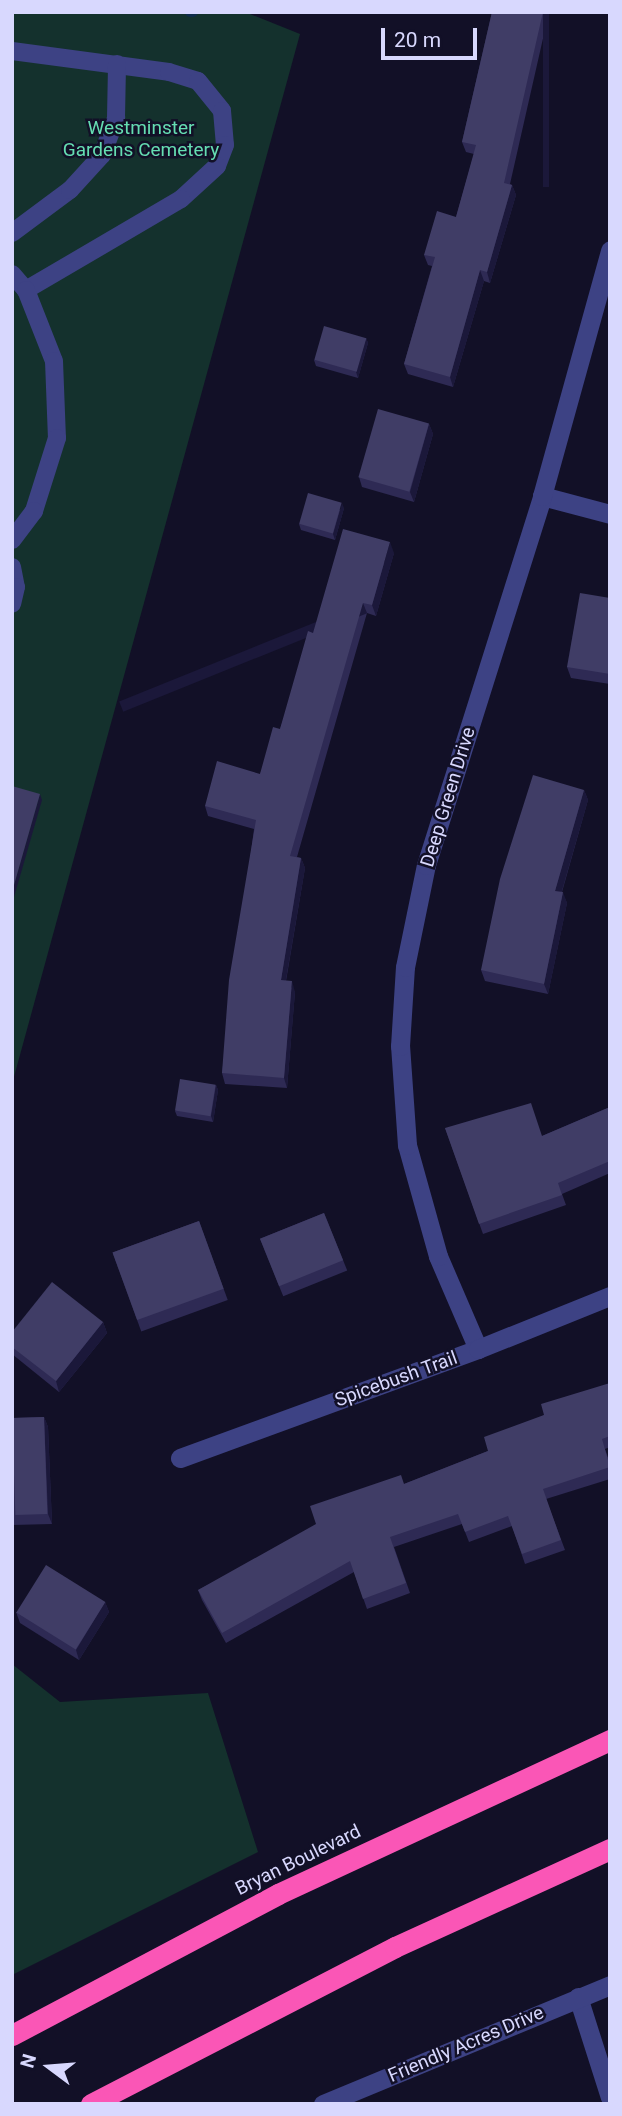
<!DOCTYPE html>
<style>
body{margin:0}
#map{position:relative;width:622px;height:2116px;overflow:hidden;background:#121027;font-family:Roboto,sans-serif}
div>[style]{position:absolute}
.green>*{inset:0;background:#14312d}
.stream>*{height:10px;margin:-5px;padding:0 5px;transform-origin:5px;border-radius:5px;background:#102c4b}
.service>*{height:18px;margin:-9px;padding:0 9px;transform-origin:9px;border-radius:9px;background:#3d4284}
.minor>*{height:19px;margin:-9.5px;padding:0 9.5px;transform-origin:9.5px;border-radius:9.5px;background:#3d4284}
.motorway>*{height:21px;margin:-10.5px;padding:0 10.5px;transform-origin:10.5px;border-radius:10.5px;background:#fa56b6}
.wall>*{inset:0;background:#2e2a54;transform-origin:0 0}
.shaded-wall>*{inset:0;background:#1b183a;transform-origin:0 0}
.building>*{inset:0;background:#403d66;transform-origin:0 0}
span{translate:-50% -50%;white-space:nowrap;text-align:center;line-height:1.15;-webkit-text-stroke:5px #121027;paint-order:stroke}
.park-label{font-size:19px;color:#65ddb2}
.street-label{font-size:19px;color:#d8d8fe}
.frame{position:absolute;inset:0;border:14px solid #d8d8fe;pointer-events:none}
.north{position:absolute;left:14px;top:2032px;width:70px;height:70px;-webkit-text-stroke:5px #121027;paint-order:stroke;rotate:286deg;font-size:19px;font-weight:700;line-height:28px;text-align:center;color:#d8d8fe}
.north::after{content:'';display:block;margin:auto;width:24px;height:32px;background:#d8d8fe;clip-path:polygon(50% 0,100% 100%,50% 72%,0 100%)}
.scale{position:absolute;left:381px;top:28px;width:96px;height:32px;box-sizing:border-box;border:4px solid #d8d8fe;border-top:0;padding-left:9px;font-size:21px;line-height:24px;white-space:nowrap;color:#d8d8fe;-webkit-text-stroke:5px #121027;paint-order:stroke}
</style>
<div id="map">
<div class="green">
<i style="clip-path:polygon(12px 12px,245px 12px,300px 34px,12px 1084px)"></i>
<i style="clip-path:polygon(12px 1664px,60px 1702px,208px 1693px,258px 1852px,12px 1975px)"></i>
</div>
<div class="stream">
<i style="left:190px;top:12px;width:3px"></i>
</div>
<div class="service">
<i style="left:12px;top:51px;width:158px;rotate:7.6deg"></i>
<i style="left:169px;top:72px;width:30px;rotate:17deg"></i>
<i style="left:198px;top:81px;width:38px;rotate:51deg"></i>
<i style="left:222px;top:111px;width:34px;rotate:85deg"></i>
<i style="left:225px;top:145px;width:22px;rotate:111deg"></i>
<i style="left:217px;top:166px;width:49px;rotate:137.5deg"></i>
<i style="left:181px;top:199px;width:180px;rotate:149.6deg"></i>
<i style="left:12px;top:233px;width:72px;rotate:-36.6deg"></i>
<i style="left:70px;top:190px;width:47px;rotate:-47.6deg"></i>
<i style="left:102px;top:155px;width:40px;rotate:-69deg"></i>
<i style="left:116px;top:118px;width:54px;rotate:-88.9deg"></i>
<i style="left:12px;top:274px;width:21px;rotate:49deg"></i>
<i style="left:26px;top:290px;width:76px;rotate:68.5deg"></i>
<i style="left:54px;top:361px;width:77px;rotate:87.8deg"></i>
<i style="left:57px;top:438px;width:77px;rotate:107.5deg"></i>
<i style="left:34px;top:511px;width:36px;rotate:127deg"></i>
<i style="left:12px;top:567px;width:20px;rotate:79deg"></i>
<i style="left:16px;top:587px;width:17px;rotate:103deg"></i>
</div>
<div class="minor">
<i style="left:542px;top:496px;width:70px;rotate:14.8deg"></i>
<i style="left:478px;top:1349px;width:101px;rotate:-113.3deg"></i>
<i style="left:438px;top:1256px;width:115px;rotate:-105.6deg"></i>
<i style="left:407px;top:1145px;width:99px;rotate:-94deg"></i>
<i style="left:400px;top:1046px;width:79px;rotate:-86.4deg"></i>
<i style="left:405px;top:967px;width:104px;rotate:-78.4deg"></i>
<i style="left:426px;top:865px;width:387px;rotate:-72.5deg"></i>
<i style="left:542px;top:496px;width:255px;rotate:-74.5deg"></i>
<i style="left:180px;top:1458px;width:317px;rotate:-20.1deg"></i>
<i style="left:478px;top:1349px;width:142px;rotate:-21.9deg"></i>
<i style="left:578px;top:1997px;width:105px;rotate:72.3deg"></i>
<i style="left:323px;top:2104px;width:311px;rotate:-22.5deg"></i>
</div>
<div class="motorway">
<i style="left:12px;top:2035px;width:301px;rotate:-27.9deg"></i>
<i style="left:278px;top:1894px;width:366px;rotate:-24.9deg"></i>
<i style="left:91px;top:2104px;width:342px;rotate:-27.3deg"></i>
<i style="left:395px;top:1947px;width:236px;rotate:-24.5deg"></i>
</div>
<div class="wall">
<i style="clip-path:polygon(492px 12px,549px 12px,510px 184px,512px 185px,516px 195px,490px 283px,484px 281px,453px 387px,408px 374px,404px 364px,432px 266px,428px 265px,424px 255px,456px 217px,474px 154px,466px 152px,462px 142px)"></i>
<i style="clip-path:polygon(366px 338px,368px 343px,358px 378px,316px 366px,314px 360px)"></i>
<i style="clip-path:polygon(429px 424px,433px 434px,414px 502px,362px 487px,359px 477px)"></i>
<i style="clip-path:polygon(344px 508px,335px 540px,301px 530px,299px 524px)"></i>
<i style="clip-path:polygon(394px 553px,376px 616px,367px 613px,297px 857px,301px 858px,305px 868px,286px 981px,295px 992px,287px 1088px,225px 1084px,222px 1073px,254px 829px,208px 816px,205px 806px,260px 774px,280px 729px,313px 633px)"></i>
<i style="clip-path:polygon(610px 598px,610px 684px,571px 678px,567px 667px)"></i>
<i style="clip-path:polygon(584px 790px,588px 800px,562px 892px,567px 903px,548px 994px,485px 981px,481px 970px)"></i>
<i style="clip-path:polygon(216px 1085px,218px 1090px,213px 1122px,177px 1116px,175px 1111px)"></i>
<i style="clip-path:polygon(610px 1107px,610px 1173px,562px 1194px,566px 1205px,483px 1234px,445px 1128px,542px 1136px)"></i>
<i style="left:324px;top:1213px;width:62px;height:69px;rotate:68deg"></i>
<i style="left:199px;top:1221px;width:84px;height:92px;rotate:70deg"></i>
<i style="clip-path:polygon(103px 1322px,107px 1333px,59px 1392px,12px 1354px,12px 1332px)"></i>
<i style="clip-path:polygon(610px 1383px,610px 1447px,605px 1449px,610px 1463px,610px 1479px,546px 1499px,565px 1550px,525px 1564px,512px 1526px,469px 1542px,462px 1524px,394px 1547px,410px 1593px,367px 1609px,354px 1572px,226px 1643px,202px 1600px,198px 1590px,404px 1484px,488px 1451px,544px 1415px)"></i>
<i style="clip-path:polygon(44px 1417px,48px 1427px,52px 1524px,12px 1525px,12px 1418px)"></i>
<i style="clip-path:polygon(105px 1602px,109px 1612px,79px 1660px,20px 1623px,16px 1612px)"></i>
</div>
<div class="shaded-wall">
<i style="left:543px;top:12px;width:6px;height:175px"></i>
<i style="clip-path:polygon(512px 185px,516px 195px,490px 283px,487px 272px)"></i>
<i style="clip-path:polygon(480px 270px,484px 281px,453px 387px,450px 377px)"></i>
<i style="clip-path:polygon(366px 338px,368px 343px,358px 378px,356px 372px)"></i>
<i style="clip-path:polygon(429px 424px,433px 434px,414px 502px,410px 492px)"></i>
<i style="clip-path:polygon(342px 503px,344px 508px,335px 540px,333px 534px)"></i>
<i style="clip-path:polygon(390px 542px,394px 553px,376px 616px,372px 605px)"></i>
<i style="left:363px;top:603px;width:11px;height:263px;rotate:68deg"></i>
<i style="clip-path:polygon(584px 790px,588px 800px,559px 901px,555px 891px)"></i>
<i style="clip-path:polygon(40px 794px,42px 800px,12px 904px,12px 892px)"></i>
<i style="clip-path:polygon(301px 858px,305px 868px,284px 991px,281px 980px)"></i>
<i style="clip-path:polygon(563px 892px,567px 903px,548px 994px,544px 984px)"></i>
<i style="clip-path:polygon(292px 981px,295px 992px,287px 1088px,284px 1078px)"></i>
<i style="clip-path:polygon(216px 1085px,218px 1090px,213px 1122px,211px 1116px)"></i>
<i style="clip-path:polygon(103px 1322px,107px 1333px,59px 1392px,56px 1381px)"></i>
<i style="clip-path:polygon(44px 1417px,48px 1427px,52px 1524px,48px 1514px)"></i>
<i style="clip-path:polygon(105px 1602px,109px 1612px,79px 1660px,76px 1650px)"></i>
</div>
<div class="building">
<i style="clip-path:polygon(492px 12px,543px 12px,504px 183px,512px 185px,487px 272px,480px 270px,450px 377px,404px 364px,435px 257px,424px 255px,437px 211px,456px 217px,476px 145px,462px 142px)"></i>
<i style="left:324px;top:326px;width:44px;height:35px;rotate:16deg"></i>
<i style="left:378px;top:409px;width:53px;height:71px;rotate:16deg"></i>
<i style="left:308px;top:493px;width:35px;height:32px;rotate:16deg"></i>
<i style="clip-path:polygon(343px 529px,390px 542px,372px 605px,363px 603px,290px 856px,301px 858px,281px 980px,292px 981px,284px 1078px,222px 1073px,229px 980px,256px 820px,205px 806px,217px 761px,260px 774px,273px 727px,280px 729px,308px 631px,313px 633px)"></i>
<i style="clip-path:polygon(580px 593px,610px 598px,610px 674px,567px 667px)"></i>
<i style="clip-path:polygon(533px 775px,584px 790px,555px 891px,563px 892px,544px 984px,481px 970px,500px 879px)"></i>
<i style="clip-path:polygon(12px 786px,40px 794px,12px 892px)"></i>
<i style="left:180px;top:1079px;width:36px;height:32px;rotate:9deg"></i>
<i style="clip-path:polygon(531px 1103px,542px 1136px,610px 1107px,610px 1161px,558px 1183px,562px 1195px,479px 1224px,445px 1128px)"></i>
<i style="left:324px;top:1213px;width:51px;height:69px;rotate:68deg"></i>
<i style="left:199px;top:1221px;width:72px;height:92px;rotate:70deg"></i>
<i style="clip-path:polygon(52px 1282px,103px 1322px,56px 1381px,12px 1347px,12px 1332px)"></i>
<i style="clip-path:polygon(610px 1383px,610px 1436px,602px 1439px,610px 1467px,543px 1489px,561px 1540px,522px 1554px,508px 1516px,465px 1532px,458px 1514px,390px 1537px,406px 1583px,363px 1599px,350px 1561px,222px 1633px,198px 1590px,316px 1524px,310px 1506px,401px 1475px,404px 1484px,488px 1451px,484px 1437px,544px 1415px,541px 1404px)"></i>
<i style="left:44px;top:1417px;width:97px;height:32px;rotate:88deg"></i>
<i style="left:46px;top:1565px;width:70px;height:56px;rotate:32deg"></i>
</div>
<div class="park-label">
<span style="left:141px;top:139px">Westminster<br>Gardens Cemetery</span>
</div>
<div class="street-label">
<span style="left:448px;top:797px;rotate:-73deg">Deep Green Drive</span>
<span style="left:396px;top:1379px;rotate:-20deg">Spicebush Trail</span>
<span style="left:298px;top:1860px;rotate:-26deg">Bryan Boulevard</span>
<span style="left:466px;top:2044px;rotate:-23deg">Friendly Acres Drive</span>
</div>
<div class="frame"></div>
<div class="north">N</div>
<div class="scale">20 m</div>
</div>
